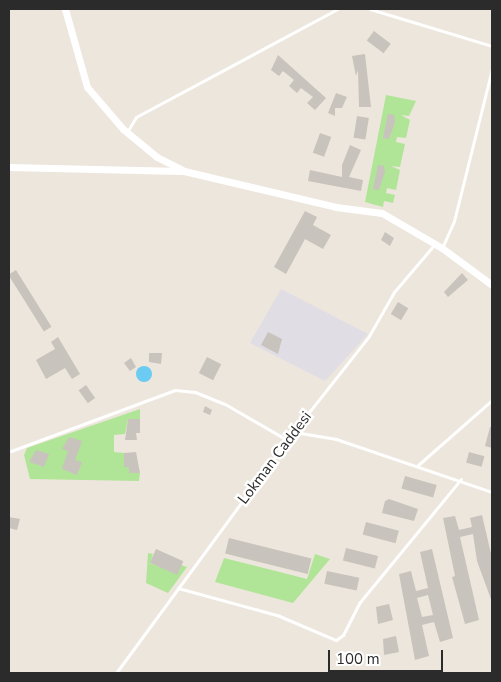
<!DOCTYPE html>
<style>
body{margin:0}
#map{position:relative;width:501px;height:682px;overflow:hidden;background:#ede6dc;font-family:"Nunito Sans",sans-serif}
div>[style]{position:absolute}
.industrial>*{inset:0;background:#e0dde5}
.green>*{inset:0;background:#b0e597}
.water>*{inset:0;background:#6ccbf2}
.round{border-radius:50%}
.building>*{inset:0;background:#c8c3bc;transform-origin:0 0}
.lane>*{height:3px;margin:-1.5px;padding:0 1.5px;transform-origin:1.5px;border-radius:1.5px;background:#fff}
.street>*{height:7px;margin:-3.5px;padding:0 3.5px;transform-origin:3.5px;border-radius:3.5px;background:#fff}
span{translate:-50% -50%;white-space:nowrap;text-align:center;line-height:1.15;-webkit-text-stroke:5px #fff;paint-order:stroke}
.street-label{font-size:15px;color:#2b2b2b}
.frame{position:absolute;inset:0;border:10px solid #2b2b2b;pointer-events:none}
.scale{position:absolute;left:328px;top:650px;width:115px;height:22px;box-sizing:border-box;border:2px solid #2b2b2b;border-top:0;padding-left:6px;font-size:15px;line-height:18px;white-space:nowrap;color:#2b2b2b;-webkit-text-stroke:4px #fff;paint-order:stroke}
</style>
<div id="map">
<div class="industrial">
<i style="clip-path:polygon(281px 289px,368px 334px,325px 381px,250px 343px)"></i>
</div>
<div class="green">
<i style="clip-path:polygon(386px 95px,416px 101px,409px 116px,401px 115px,410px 120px,406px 138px,397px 137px,396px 142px,405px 144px,400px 167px,391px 166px,400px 170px,396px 190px,387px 188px,386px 193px,395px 195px,393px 203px,384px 201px,383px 207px,365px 202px)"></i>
<i style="clip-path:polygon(140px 409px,140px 419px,128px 419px,125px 434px,114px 435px,114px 452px,124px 453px,125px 467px,129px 467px,129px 473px,140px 473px,139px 481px,30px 479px,24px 455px,27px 448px)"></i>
<i style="clip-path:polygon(148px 553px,153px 554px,150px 563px,160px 567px,181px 565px,187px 567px,168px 593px,146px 583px)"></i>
<i style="clip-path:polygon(315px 554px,330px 559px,293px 603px,215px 582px,224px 558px,307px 579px)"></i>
</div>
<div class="water">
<i class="round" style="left:136px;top:366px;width:16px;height:16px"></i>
</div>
<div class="building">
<i style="left:374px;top:31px;width:21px;height:12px;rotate:37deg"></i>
<i style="clip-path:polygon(365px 54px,371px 107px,359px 107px,358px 70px,356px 76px,352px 56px)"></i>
<i style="clip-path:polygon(278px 55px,326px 98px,315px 110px,307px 103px,313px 97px,301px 88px,297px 93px,289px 86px,294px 80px,283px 71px,279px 76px,271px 70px)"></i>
<i style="clip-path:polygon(336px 93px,347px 97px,342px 108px,335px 108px,335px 116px,328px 113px)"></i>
<i style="clip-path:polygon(388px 114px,394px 115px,395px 122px,389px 139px,383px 138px)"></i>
<i style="left:357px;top:116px;width:12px;height:22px;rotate:9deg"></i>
<i style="left:320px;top:133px;width:12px;height:21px;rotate:20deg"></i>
<i style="clip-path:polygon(350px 145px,361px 150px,349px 177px,363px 180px,361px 191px,308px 181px,310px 170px,342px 177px,342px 165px)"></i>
<i style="clip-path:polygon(378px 165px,384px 166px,385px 172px,379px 190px,373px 189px)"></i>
<i style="clip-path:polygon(305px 211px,317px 217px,313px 225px,331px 235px,323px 249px,305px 239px,286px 274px,274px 267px)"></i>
<i style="clip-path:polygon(385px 232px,394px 238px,390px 246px,381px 240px)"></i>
<i style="left:16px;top:270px;width:67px;height:9px;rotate:58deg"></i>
<i style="clip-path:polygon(462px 273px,468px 280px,448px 297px,444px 292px)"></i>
<i style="left:398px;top:302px;width:12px;height:14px;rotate:31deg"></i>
<i style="clip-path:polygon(268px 332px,282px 339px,278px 354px,261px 345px)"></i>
<i style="clip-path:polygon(58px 337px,80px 374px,72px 379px,65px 368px,46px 379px,36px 360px,55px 349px,51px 342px)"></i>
<i style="clip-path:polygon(149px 353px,162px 353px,161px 364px,149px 362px)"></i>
<i style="left:207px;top:357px;width:16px;height:18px;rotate:27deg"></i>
<i style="clip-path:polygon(131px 358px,136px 367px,130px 371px,124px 363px)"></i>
<i style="left:86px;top:385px;width:16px;height:9px;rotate:55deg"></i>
<i style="clip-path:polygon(205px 406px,212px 410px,210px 415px,203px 412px)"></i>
<i style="clip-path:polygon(128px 419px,140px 419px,140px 433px,136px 433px,137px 440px,125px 440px)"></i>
<i style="clip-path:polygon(490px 427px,492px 427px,492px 448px,485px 446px)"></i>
<i style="clip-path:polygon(69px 437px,82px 441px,75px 460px,82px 462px,77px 475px,62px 469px,68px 451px,62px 449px)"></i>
<i style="clip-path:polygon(36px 450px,49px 454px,44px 467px,29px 462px)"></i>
<i style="clip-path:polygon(136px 452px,140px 473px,129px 473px,129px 467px,124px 467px,124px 453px)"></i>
<i style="left:469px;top:452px;width:16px;height:11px;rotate:15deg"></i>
<i style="left:405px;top:476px;width:33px;height:13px;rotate:16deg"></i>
<i style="clip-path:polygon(389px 499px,418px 509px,414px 521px,382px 513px,385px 501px)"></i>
<i style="clip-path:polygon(482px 515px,492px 558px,492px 602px,477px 561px,473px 534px,460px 537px,479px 620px,465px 624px,452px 577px,455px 576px,443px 518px,455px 516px,459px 530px,472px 527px,470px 518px)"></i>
<i style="clip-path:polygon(9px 517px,20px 519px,17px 530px,9px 528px)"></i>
<i style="left:366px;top:522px;width:34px;height:13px;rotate:15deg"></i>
<i style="left:229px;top:538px;width:85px;height:16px;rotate:14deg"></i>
<i style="left:346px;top:548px;width:33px;height:13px;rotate:14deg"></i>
<i style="left:156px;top:549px;width:30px;height:15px;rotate:24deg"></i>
<i style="clip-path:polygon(evenodd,432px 549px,453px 638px,440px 642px,434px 622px,422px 625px,429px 656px,415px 660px,399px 574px,411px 571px,416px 591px,428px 588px,420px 552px,432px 549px,428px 595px,433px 615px,422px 617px,417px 598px,428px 595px)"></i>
<i style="left:327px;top:571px;width:33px;height:13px;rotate:12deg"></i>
<i style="clip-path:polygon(389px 604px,393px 620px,378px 624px,376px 607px)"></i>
<i style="clip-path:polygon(396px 636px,399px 652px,384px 655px,383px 639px)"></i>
</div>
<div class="lane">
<i style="left:370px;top:9px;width:127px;rotate:16.9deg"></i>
<i style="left:127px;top:132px;width:17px;rotate:-59deg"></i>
<i style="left:136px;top:117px;width:228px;rotate:-28.2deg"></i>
<i style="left:442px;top:248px;width:30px;rotate:-66deg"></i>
<i style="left:454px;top:221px;width:157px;rotate:-76deg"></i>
<i style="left:294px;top:432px;width:43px;rotate:9.5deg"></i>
<i style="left:336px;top:439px;width:165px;rotate:18.8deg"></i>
<i style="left:11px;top:451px;width:175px;rotate:-20.4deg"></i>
<i style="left:175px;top:390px;width:20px;rotate:6deg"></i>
<i style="left:195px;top:392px;width:32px;rotate:22deg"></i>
<i style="left:225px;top:404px;width:72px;rotate:30.1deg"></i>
<i style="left:418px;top:465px;width:98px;rotate:-41.3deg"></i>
<i style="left:178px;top:588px;width:103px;rotate:15.3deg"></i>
<i style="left:277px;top:615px;width:64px;rotate:23deg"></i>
<i style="left:336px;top:640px;width:9px;rotate:-36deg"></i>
<i style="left:343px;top:635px;width:37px;rotate:-63deg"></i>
<i style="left:360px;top:602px;width:159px;rotate:-50.6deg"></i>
<i style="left:116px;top:673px;width:289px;rotate:-53.7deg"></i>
<i style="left:287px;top:440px;width:132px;rotate:-51.7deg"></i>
<i style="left:369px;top:336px;width:51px;rotate:-60.4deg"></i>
<i style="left:394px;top:292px;width:62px;rotate:-49.6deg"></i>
</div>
<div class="street">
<i style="left:65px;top:9px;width:81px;rotate:74.2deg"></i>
<i style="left:87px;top:87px;width:55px;rotate:49.4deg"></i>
<i style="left:123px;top:129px;width:44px;rotate:39.5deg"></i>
<i style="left:157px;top:157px;width:30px;rotate:27deg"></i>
<i style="left:184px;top:171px;width:156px;rotate:13.3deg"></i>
<i style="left:336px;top:207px;width:46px;rotate:7.4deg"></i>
<i style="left:382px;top:213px;width:69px;rotate:30.3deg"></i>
<i style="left:442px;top:248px;width:62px;rotate:36.5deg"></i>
<i style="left:9px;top:167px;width:172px;rotate:1.3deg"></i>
</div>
<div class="street-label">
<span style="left:275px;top:458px;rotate:-53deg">Lokman Caddesi</span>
</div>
<div class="frame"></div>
<div class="scale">100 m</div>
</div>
